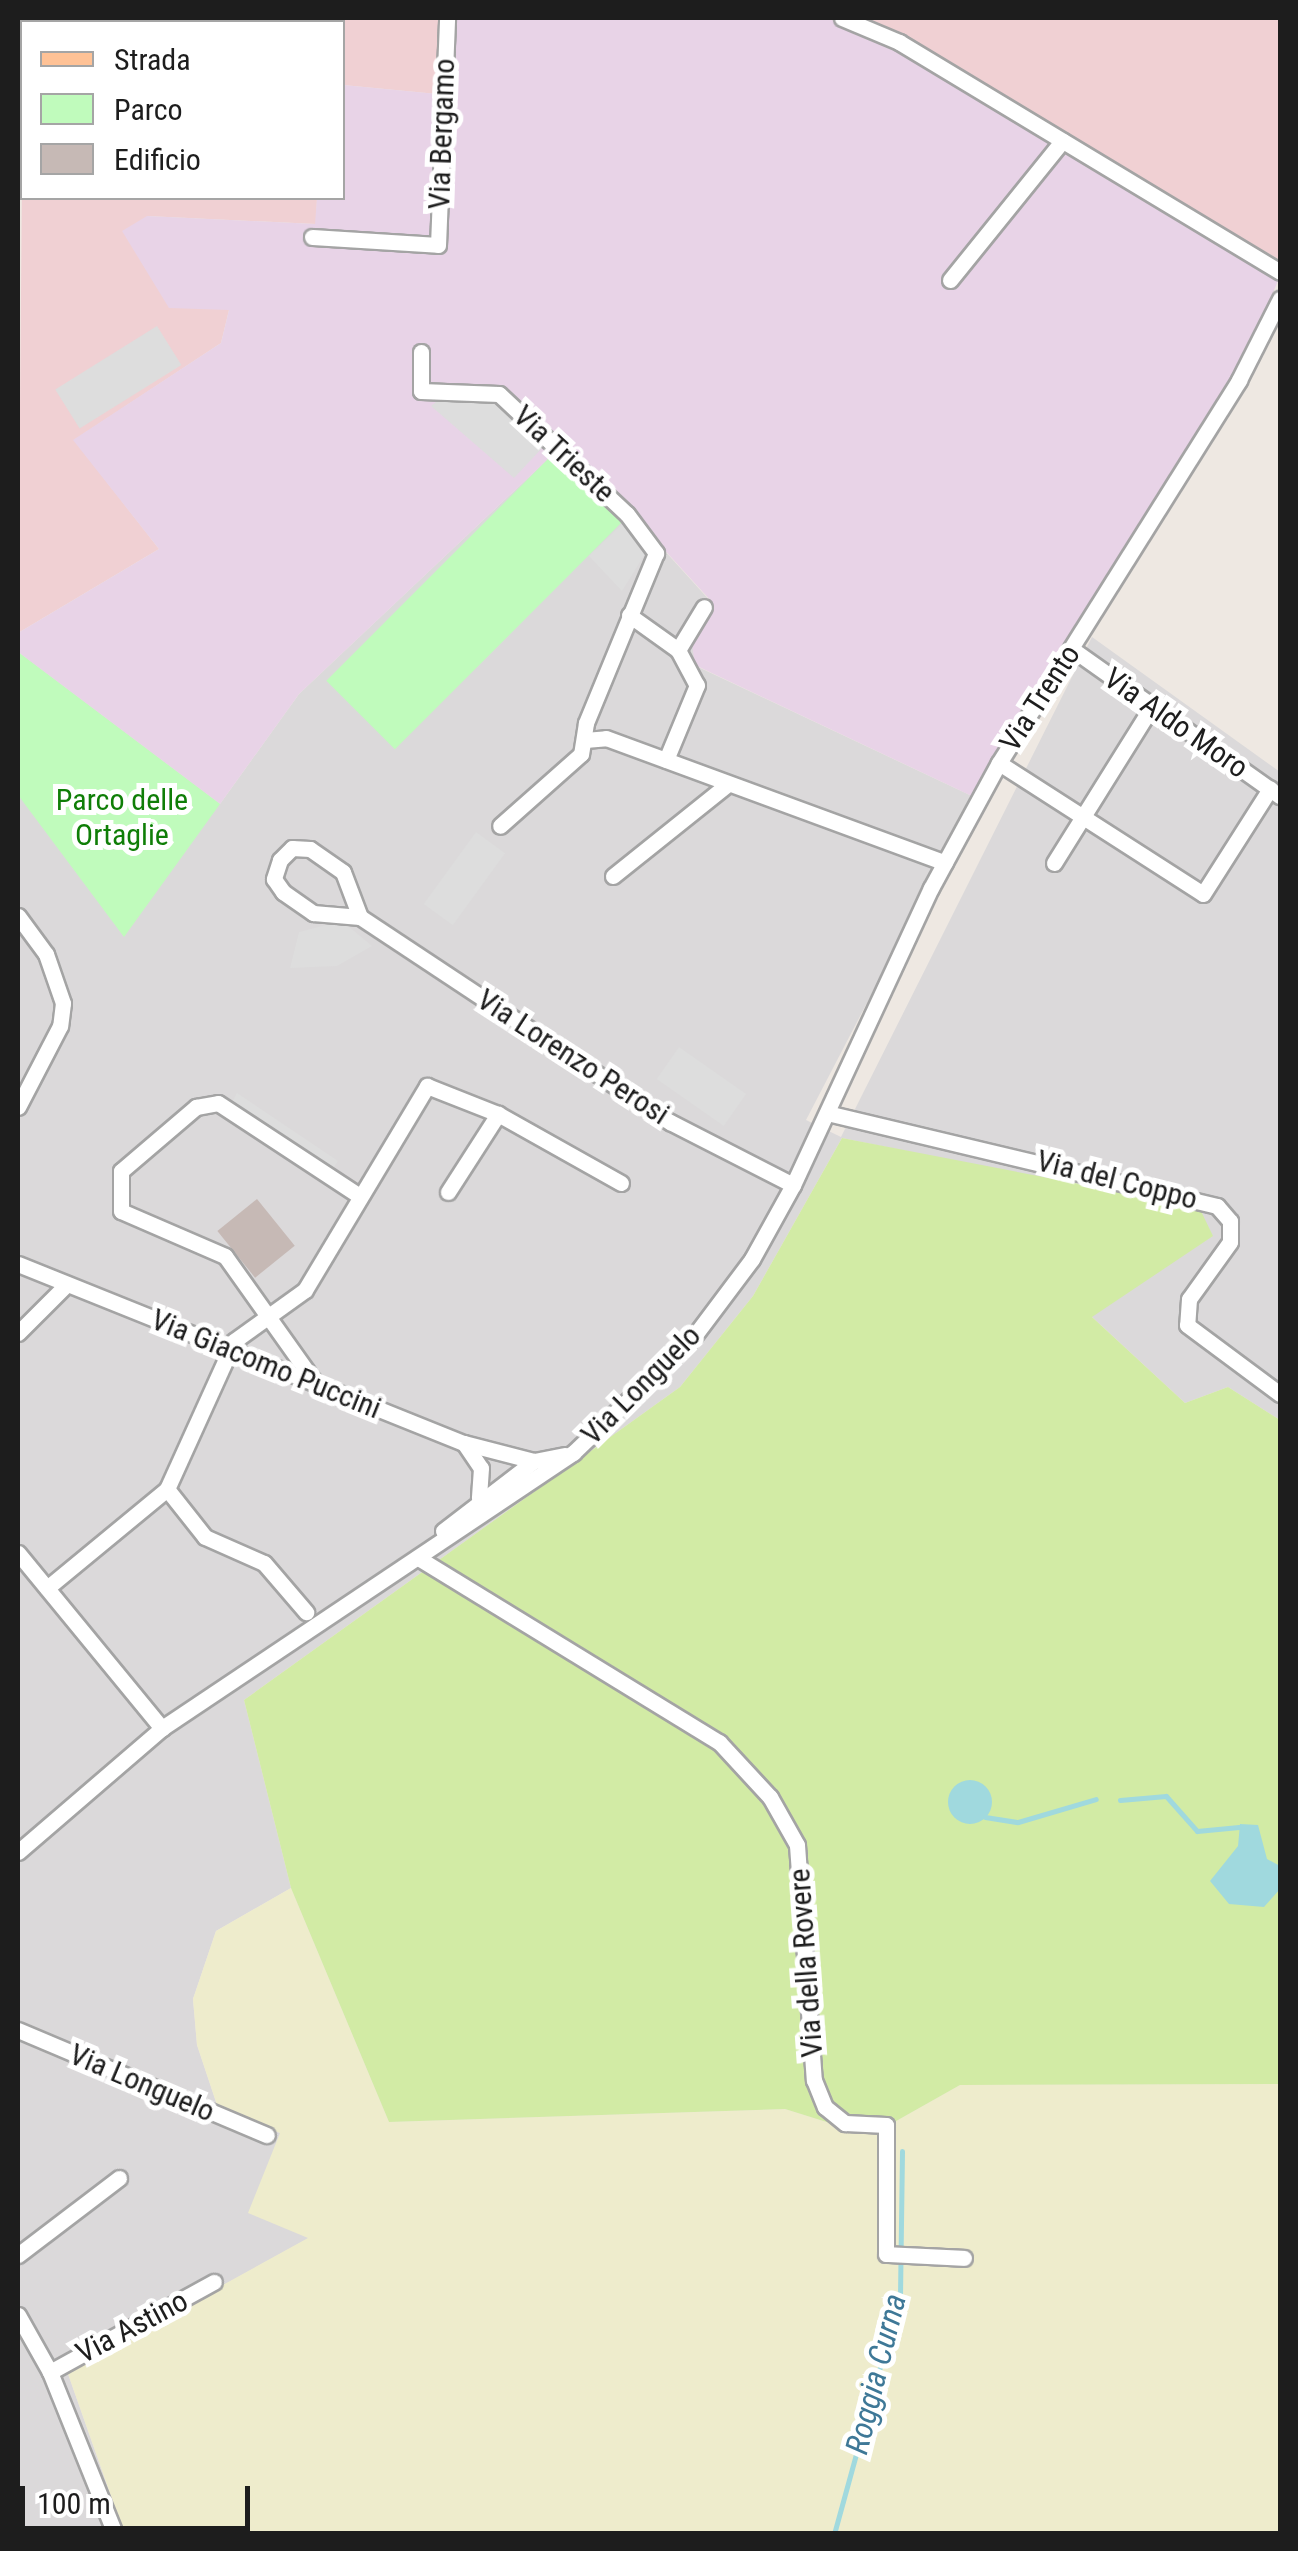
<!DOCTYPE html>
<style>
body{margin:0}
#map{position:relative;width:1298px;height:2551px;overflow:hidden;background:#eee8e2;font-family:"Roboto Condensed",sans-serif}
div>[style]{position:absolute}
.residential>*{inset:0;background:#dbd9da}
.commercial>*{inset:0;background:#f0d0d3}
.industrial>*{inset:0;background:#e8d3e7}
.farmland>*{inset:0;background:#eeeccc}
.grass>*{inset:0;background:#d2eba5}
.park>*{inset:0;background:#c0fbbc;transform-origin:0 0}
.parking>*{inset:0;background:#ddd;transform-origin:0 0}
.water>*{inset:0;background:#a0d9de}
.round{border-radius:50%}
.stream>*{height:5px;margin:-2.5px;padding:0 2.5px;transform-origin:2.5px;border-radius:2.5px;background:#a0d9de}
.building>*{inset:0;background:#c6b9b5;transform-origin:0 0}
.roads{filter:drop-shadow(2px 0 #a4a4a4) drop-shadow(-2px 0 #a4a4a4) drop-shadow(0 2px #a4a4a4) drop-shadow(0 -2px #a4a4a4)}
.minor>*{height:15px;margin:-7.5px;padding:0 7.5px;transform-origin:7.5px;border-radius:7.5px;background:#fff}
.major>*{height:20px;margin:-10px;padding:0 10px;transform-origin:10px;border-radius:10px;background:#ffc296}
span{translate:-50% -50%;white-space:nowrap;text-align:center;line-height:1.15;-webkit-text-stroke:10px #fff;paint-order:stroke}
.street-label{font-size:30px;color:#1d1d1d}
.park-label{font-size:30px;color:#0f7e07}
.water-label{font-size:32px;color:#3e7897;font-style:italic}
.frame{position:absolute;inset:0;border:20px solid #1d1d1d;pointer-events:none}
.legend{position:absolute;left:20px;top:20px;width:325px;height:180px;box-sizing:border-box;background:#fff;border:2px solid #a5a5a5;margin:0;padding:12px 18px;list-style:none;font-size:30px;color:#1d1d1d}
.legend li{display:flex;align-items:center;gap:20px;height:50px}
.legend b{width:50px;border:2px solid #a5a5a5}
.scale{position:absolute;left:20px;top:2486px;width:230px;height:45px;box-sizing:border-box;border:5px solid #1d1d1d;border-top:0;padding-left:12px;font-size:30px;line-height:35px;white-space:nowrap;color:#1d1d1d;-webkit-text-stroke:8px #fff;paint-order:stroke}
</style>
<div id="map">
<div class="residential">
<i style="clip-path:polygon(566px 442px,712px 603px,691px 637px,696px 666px,974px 797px,806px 1120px,841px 1137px,1092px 637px,1280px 772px,1280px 1420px,1228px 1387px,1185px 1403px,1091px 1316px,1212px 1236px,995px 1169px,842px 1138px,753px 1296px,680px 1387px,244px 1700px,291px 1888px,216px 1931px,193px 1999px,197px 2045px,218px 2108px,280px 2133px,309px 2238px,67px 2371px,124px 2533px,18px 2533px,18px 652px,220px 804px,299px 694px)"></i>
</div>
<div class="commercial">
<i style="clip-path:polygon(18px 18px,275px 18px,22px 22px,18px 173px)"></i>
<i style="clip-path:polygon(294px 18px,441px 18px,437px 94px,343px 85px,342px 22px,286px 22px)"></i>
<i style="clip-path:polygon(851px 18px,1280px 18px,1280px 260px,939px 63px)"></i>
<i style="clip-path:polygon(22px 181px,22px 198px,317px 198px,316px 224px,147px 216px,229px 310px,221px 343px,74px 440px,159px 549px,18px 633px)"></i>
</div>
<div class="industrial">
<i style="clip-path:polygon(451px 18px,827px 18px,896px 46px,1280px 276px,1237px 378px,974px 797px,695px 665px,691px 637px,712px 602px,566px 442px,299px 694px,220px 804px,18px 652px,18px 633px,159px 549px,73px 440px,221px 343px,229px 310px,169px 308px,122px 231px,147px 216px,315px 224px,317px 198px,342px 198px,343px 85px,448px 95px)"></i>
</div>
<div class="farmland">
<i style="clip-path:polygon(291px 1888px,389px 2122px,785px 2109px,849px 2129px,882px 2129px,960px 2085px,1280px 2084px,1280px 2533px,124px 2533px,67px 2371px,308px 2238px,248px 2213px,280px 2133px,218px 2108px,197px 2045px,193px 1999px,216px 1931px)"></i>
</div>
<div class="grass">
<i style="clip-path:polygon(842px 1138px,1199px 1207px,1213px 1236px,1092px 1317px,1185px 1403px,1228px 1387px,1280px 1420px,1280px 2084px,960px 2085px,882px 2129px,849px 2129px,785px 2109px,389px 2122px,291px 1888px,244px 1700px,680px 1387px,753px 1296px)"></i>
</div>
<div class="park">
<i style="left:554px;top:453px;width:97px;height:322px;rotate:45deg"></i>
<i style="clip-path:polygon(18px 652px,220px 804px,124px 937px,18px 795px)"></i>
</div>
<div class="parking">
<i style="left:157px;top:326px;width:46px;height:120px;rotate:58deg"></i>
<i style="clip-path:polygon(441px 398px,497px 400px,545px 445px,514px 478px,431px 406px)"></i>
<i style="clip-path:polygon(623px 523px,648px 549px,622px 591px,589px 556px)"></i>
<i style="left:476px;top:832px;width:36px;height:89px;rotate:36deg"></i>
<i style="clip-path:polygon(342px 921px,372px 946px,337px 966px,290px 968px,299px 932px)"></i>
<i style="left:679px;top:1047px;width:82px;height:39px;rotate:35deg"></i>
<i style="clip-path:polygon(237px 1093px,338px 1161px,332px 1170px,231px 1104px)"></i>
</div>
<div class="water">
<i class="round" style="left:948px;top:1780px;width:44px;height:44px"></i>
<i style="clip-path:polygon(1240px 1824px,1258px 1825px,1267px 1859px,1280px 1866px,1280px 1889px,1264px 1907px,1229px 1904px,1210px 1881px,1238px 1846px)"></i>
</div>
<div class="stream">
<i style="left:1120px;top:1800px;width:46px;rotate:-5deg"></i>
<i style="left:1166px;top:1796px;width:47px;rotate:48.5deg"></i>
<i style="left:1197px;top:1831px;width:42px;rotate:-5.4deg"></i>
<i style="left:985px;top:1817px;width:33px;rotate:9deg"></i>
<i style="left:1018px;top:1822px;width:81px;rotate:-16.4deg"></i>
<i style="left:834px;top:2534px;width:248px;rotate:-74.6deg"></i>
<i style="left:900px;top:2295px;width:144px;rotate:-89.2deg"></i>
</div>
<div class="building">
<i style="left:257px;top:1199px;width:60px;height:51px;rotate:51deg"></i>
</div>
<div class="roads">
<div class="minor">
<i style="left:842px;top:18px;width:62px;rotate:22.8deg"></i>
<i style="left:899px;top:42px;width:445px;rotate:31.1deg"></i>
<i style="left:312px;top:237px;width:126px;rotate:3.6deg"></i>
<i style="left:438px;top:245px;width:227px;rotate:-87.7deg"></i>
<i style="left:950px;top:280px;width:179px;rotate:-51.1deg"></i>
<i style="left:421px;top:352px;width:39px;rotate:90deg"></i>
<i style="left:421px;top:391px;width:78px;rotate:2.2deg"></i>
<i style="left:499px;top:394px;width:175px;rotate:43.2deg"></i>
<i style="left:627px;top:514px;width:49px;rotate:53.4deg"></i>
<i style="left:656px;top:553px;width:184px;rotate:112.4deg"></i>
<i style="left:586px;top:723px;width:31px;rotate:99deg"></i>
<i style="left:581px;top:754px;width:108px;rotate:138.4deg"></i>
<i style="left:629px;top:615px;width:60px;rotate:35.5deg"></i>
<i style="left:678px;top:650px;width:40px;rotate:62deg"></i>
<i style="left:697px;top:685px;width:81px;rotate:112.5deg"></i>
<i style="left:1072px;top:649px;width:255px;rotate:35.3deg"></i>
<i style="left:678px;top:650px;width:50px;rotate:-58.8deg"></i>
<i style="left:585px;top:740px;width:21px;rotate:-5deg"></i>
<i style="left:606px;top:738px;width:361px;rotate:20.2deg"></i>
<i style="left:999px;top:763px;width:242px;rotate:32.7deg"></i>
<i style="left:1203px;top:894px;width:125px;rotate:-57.5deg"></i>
<i style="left:1054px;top:863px;width:185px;rotate:-58deg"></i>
<i style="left:613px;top:876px;width:147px;rotate:-38.7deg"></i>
<i style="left:18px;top:916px;width:47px;rotate:53.6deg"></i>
<i style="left:46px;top:954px;width:52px;rotate:70.9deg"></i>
<i style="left:63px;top:1003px;width:23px;rotate:97deg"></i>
<i style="left:60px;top:1026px;width:91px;rotate:117.4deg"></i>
<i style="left:360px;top:917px;width:48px;rotate:-110.7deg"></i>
<i style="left:343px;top:872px;width:40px;rotate:-145.1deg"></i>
<i style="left:310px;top:849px;width:18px;rotate:-177deg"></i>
<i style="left:292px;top:848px;width:17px;rotate:135deg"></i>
<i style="left:280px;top:860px;width:20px;rotate:108deg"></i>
<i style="left:274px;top:879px;width:16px;rotate:55deg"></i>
<i style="left:283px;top:892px;width:37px;rotate:35deg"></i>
<i style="left:313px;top:913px;width:47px;rotate:4.9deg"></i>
<i style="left:360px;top:917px;width:372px;rotate:33.5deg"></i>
<i style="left:670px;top:1122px;width:138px;rotate:27.1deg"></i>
<i style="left:827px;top:1113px;width:401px;rotate:13.4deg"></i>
<i style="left:1217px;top:1206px;width:20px;rotate:49deg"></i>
<i style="left:1230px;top:1221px;width:21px;rotate:90deg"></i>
<i style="left:1230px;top:1242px;width:70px;rotate:125.7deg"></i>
<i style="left:1189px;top:1299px;width:26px;rotate:94deg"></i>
<i style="left:1187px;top:1325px;width:116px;rotate:36.6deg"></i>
<i style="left:448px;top:1192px;width:93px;rotate:-57.3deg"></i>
<i style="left:18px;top:1264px;width:481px;rotate:21.9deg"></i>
<i style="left:464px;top:1443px;width:72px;rotate:14.4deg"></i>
<i style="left:534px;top:1461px;width:31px;rotate:-11deg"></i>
<i style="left:18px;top:1333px;width:69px;rotate:-45deg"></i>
<i style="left:316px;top:1384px;width:157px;rotate:-125.4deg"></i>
<i style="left:225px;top:1256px;width:113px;rotate:-156.6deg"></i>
<i style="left:121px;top:1211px;width:40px;rotate:-90deg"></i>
<i style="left:121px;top:1171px;width:99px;rotate:-40.5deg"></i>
<i style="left:196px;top:1107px;width:22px;rotate:-10deg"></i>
<i style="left:218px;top:1103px;width:168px;rotate:33.3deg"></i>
<i style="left:464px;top:1443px;width:30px;rotate:56deg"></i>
<i style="left:481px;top:1468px;width:30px;rotate:94deg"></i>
<i style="left:167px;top:1489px;width:61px;rotate:51.6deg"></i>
<i style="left:205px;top:1537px;width:64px;rotate:23.8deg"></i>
<i style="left:264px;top:1563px;width:65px;rotate:49.4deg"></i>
<i style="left:443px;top:1531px;width:115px;rotate:-37.6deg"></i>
<i style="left:18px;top:1553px;width:227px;rotate:50.6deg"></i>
<i style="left:420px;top:1559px;width:351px;rotate:31.5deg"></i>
<i style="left:719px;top:1742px;width:75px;rotate:47.2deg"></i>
<i style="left:770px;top:1797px;width:55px;rotate:60.6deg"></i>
<i style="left:797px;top:1845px;width:236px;rotate:85.9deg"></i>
<i style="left:814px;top:2080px;width:29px;rotate:68deg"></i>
<i style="left:825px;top:2107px;width:26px;rotate:39deg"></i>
<i style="left:845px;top:2123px;width:41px;rotate:2.8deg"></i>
<i style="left:886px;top:2125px;width:129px;rotate:90deg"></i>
<i style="left:886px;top:2254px;width:78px;rotate:2.9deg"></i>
<i style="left:47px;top:1588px;width:156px;rotate:-39.5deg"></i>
<i style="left:167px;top:1489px;width:162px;rotate:-65.6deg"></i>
<i style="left:234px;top:1341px;width:87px;rotate:-35.7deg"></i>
<i style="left:305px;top:1290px;width:238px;rotate:-59.1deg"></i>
<i style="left:427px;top:1086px;width:76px;rotate:21.5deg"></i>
<i style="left:498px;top:1114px;width:141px;rotate:29.3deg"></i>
<i style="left:18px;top:1852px;width:190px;rotate:-40.7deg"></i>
<i style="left:162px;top:1728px;width:495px;rotate:-33.8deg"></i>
<i style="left:573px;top:1453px;width:165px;rotate:-43.8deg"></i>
<i style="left:692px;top:1339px;width:100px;rotate:-53.1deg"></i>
<i style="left:752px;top:1259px;width:85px;rotate:-61deg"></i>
<i style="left:793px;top:1185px;width:327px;rotate:-65.1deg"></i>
<i style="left:931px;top:888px;width:142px;rotate:-61.5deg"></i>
<i style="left:999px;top:763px;width:452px;rotate:-57.9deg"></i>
<i style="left:1239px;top:380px;width:91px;rotate:-63.2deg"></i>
<i style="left:18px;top:2030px;width:270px;rotate:22.9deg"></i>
<i style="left:18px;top:2255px;width:127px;rotate:-37.3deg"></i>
<i style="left:18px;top:2315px;width:65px;rotate:60.7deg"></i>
<i style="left:50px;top:2372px;width:175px;rotate:68.1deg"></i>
<i style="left:50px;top:2372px;width:187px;rotate:-28.8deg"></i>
</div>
<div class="major">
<i style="left:273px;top:22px;width:10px;rotate:-24deg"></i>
<i style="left:18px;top:177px;width:5px;rotate:-37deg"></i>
</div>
</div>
<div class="street-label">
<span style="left:442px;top:134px;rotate:-88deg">Via Bergamo</span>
<span style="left:564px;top:454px;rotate:43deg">Via Trieste</span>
<span style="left:1040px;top:698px;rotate:-57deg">Via Trento</span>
<span style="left:1176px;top:723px;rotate:35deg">Via Aldo Moro</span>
<span style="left:573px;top:1057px;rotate:33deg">Via Lorenzo Perosi</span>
<span style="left:1117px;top:1180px;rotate:14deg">Via del Coppo</span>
<span style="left:266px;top:1364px;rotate:22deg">Via Giacomo Puccini</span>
<span style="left:641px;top:1385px;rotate:-45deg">Via Longuelo</span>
<span style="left:806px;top:1963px;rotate:-94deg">Via della Rovere</span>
<span style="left:142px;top:2083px;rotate:23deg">Via Longuelo</span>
<span style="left:132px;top:2327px;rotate:-28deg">Via Astino</span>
</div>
<div class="park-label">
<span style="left:122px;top:817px">Parco delle<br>Ortaglie</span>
</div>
<div class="water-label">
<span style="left:876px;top:2374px;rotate:-76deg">Roggia Curna</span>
</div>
<div class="frame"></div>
<ul class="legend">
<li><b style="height:12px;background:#ffc296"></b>Strada</li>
<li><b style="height:28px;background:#c0fbbc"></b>Parco</li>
<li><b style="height:28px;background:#c6b9b5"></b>Edificio</li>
</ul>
<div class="scale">100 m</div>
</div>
